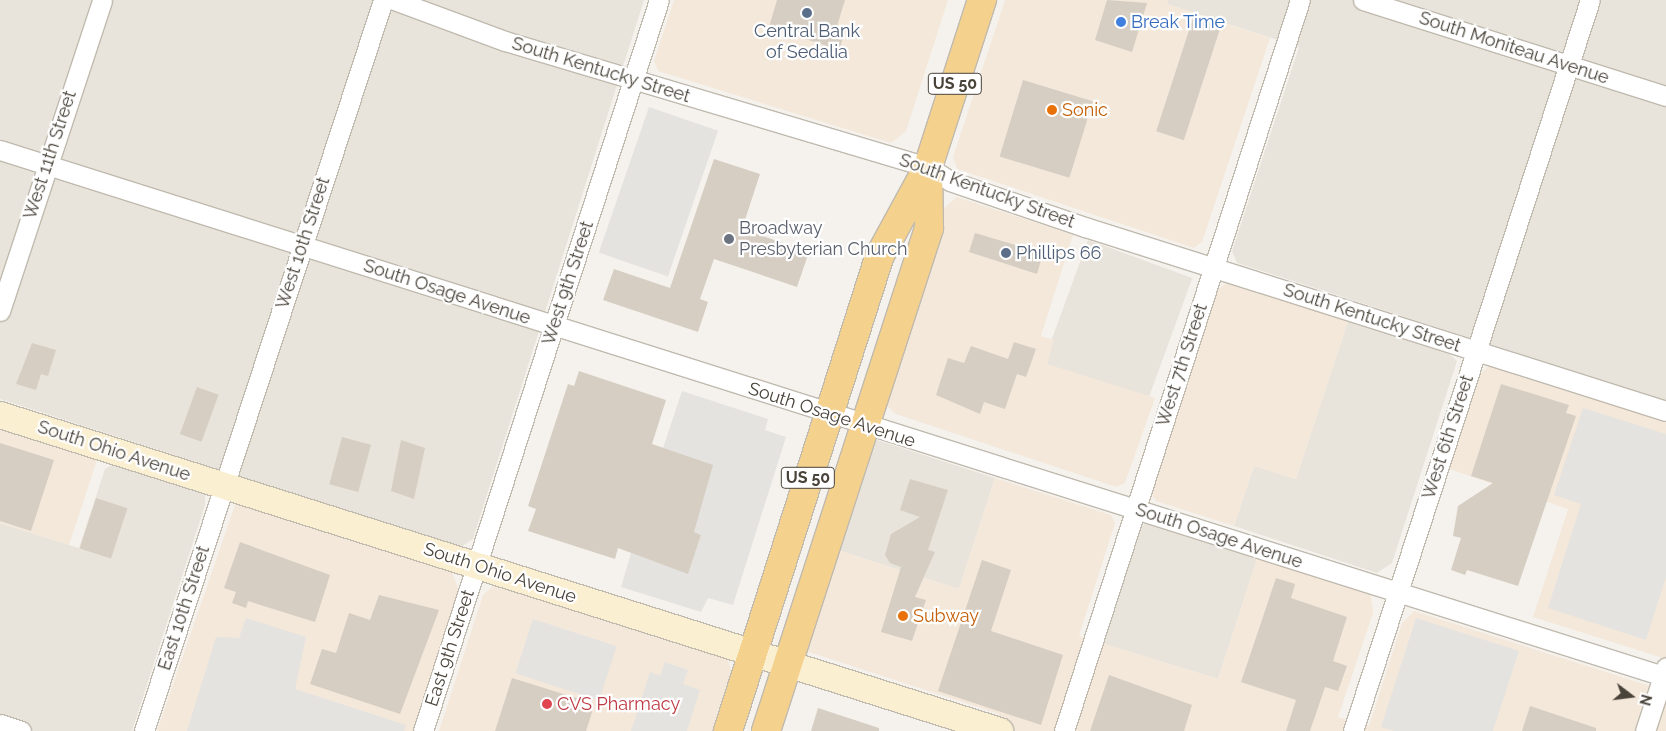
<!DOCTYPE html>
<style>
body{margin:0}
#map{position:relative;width:1666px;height:731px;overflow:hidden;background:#f5f2ed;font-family:Raleway,sans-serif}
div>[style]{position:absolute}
.residential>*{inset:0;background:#e9e4db;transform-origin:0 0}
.commercial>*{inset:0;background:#f4e8da}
.parking>*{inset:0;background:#e4e3e0;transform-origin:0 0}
.building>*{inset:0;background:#d6cec3;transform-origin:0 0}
.roads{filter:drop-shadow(1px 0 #c0baaf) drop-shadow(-1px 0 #c0baaf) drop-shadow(0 1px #c0baaf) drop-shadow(0 -1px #c0baaf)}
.minor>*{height:19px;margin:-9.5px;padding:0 9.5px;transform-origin:9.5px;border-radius:9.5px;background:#fff}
.secondary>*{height:26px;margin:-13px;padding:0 13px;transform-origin:13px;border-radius:13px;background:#fbefd1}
.trunk>*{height:28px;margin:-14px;padding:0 14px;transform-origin:14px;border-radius:14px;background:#f5d18e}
.dots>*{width:14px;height:14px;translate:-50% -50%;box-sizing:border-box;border:2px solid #fff;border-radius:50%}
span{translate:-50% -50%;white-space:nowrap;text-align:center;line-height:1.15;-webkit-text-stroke:4.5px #fff;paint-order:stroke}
.shield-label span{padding:1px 4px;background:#fff;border:1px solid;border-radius:4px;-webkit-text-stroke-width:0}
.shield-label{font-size:16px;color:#49433a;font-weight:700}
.shop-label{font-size:18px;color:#366cbe}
.left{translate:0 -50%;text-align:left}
.service-label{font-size:18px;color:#4e5e75}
.street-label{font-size:18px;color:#49433a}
.food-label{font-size:18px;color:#c56008}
.worship-label{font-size:18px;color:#5b616d}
.health-label{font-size:18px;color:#be3a42}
.north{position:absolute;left:1606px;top:671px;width:50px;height:50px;-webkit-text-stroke:4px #fff;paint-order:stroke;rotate:105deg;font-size:14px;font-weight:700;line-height:20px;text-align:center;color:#49433a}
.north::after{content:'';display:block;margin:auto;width:18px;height:22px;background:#49433a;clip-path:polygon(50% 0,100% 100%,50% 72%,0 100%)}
</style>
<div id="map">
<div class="residential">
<i style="clip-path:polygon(0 0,644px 0,473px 539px,461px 547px,0 399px)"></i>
<i style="clip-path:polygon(1168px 0,1666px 0,1666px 401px,1237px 263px,1232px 251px,1299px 47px,1167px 4px)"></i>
<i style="left:1088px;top:240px;width:111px;height:131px;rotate:20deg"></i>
<i style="clip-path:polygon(1348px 321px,1449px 354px,1457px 361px,1392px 563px,1377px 573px,1234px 526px,1254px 466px,1296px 479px)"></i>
<i style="clip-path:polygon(877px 440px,995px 478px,959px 589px,834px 549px,868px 442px)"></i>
<i style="clip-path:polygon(116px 463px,205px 493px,205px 505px,132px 731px,0 731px,0 523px,79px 548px,105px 469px)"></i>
<i style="clip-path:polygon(1146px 523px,1257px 559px,1218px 679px,1101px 643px,1139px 528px)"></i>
</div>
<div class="commercial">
<i style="clip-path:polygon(674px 0,948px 0,906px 131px,891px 143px,658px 71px,654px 61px)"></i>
<i style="clip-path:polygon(1005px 0,1168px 0,1167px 4px,1270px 38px,1202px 242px,1194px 248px,957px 169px,953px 157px)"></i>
<i style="clip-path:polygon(957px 197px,1073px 235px,1041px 336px,1054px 340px,1047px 364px,1155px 398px,1125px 483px,1116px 487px,896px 414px,887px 406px,884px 395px,943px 209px)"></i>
<i style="clip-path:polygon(1227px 282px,1348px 321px,1296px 479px,1254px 466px,1234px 526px,1156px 501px,1151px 493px,1214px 293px)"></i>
<i style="clip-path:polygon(1489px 366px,1666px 422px,1666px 659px,1533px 617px,1568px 509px,1449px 469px,1479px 375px)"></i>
<i style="clip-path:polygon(0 426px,98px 457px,69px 545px,0 523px)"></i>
<i style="clip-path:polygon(995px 478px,1111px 515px,1115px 523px,1079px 636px,1218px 679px,1257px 559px,1371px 595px,1373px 613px,1338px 717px,1369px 726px,1402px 623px,1414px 611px,1666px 691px,1666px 731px,992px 731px,999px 714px,809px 652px,805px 641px,834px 549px,959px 589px)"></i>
<i style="clip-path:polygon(236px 502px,451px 569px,459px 591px,413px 731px,157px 731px)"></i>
<i style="clip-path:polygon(496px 583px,726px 655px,733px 676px,715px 731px,439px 731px,483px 595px)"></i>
</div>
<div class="parking">
<i style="left:649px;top:107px;width:73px;height:154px;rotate:19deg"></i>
<i style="clip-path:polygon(682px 391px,768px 419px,765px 430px,786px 437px,733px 605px,708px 598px,701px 612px,621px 587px,631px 553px,688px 573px,701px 535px,694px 532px,663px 448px)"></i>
<i style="clip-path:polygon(1583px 408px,1666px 434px,1666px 577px,1646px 640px,1548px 608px,1581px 504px,1554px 495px)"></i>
<i style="clip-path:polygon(246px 618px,306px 637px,295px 689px,406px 725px,404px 731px,187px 731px,216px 637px,239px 638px)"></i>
<i style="clip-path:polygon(1416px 618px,1519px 651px,1493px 731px,1395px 731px,1381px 727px)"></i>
<i style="left:533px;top:619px;width:88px;height:57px;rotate:18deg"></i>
<i style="clip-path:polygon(665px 662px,688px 670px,683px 684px,700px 690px,687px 731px,631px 731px,650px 672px,660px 676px)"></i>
</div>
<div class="building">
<i style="clip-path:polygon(777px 0,845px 0,837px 26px,846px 29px,839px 50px,769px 27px)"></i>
<i style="clip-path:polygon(1107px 0,1147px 3px,1132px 52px,1095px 40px)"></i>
<i style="left:1193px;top:18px;width:29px;height:119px;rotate:18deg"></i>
<i style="left:1023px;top:80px;width:73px;height:80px;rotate:17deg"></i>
<i style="clip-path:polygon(714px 159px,760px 174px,742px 229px,809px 252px,797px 287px,714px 259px,700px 299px,708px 302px,698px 332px,603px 300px,614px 269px,670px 288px)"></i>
<i style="clip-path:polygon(975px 233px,1039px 252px,1042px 257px,1037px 274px,969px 252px)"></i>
<i style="clip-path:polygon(1014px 342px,1036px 349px,1026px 377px,1017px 374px,1005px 409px,984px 402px,980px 414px,936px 395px,948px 358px,964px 363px,971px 346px,1008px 359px)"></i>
<i style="clip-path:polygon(32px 343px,56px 350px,48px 376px,41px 374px,36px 390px,16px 384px)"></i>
<i style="clip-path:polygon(579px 371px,666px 400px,652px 444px,713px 465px,694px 532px,701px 535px,688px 574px,618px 548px,615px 559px,528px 531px,536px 509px,528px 506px,568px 384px,574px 386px)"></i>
<i style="clip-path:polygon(1501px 384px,1569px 405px,1566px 413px,1576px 416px,1518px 586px,1467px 570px,1465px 575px,1451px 570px,1461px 538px,1453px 536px,1458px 506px,1493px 483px,1471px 476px)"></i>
<i style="left:197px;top:387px;width:23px;height:50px;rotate:20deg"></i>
<i style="left:342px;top:437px;width:30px;height:49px;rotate:15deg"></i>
<i style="clip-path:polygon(401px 440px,425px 448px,414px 499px,391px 491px)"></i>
<i style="clip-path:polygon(0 443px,54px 460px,31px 531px,0 521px)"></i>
<i style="clip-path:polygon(910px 479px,948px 490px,928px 550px,935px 552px,915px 597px,926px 600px,912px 641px,881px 632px,901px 567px,890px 563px,885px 555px,891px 534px,920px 517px,900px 510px)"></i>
<i style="left:96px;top:498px;width:33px;height:53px;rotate:18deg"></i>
<i style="clip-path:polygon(240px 542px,330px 575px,315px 622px,248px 601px,246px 608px,232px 603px,236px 592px,224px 588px)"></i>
<i style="clip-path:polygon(982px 560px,1011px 570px,991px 631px,1063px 655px,1041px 725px,938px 691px)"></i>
<i style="clip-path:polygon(1276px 578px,1295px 584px,1291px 598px,1347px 617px,1333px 661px,1347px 666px,1338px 691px,1325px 687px,1310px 731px,1286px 731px,1296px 700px,1241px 682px)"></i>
<i style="clip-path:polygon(379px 595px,439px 610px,400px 714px,310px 684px,322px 649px,336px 653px,349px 613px,370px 620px)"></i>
<i style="clip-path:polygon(1109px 675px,1192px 705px,1184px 731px,1090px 731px)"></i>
<i style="clip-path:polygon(512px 678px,589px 702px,592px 712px,586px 731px,495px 731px)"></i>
<i style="clip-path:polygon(1530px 706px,1596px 728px,1596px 731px,1522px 731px)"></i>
<i style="clip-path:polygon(818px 708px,879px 728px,879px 731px,811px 731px)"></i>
</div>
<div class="roads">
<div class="minor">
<i style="left:394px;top:0;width:118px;rotate:20.3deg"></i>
<i style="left:505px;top:41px;width:441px;rotate:16.6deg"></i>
<i style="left:928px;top:167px;width:26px;rotate:32deg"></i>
<i style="left:950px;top:181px;width:143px;rotate:18.8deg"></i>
<i style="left:1085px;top:227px;width:609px;rotate:17.57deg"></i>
<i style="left:1363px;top:0;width:318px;rotate:17.6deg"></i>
<i style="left:0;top:150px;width:1747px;rotate:17.55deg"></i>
<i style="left:0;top:311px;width:327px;rotate:-71.8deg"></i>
<i style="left:0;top:724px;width:22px;rotate:18deg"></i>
<i style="left:144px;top:731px;width:769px;rotate:-71.89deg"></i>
<i style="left:423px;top:731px;width:768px;rotate:-72.11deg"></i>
<i style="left:1064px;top:731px;width:768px;rotate:-72.11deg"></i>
<i style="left:1353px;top:731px;width:768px;rotate:-72.04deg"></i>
<i style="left:1645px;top:731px;width:67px;rotate:-71.8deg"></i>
</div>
<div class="secondary">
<i style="left:0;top:415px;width:1049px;rotate:17.54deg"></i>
</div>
<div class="trunk">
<i style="left:728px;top:731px;width:497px;rotate:-72.3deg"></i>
<i style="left:879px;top:257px;width:102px;rotate:-61.4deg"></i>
<i style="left:928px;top:167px;width:176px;rotate:-72.1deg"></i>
<i style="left:766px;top:731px;width:529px;rotate:-72.04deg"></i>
<i style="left:929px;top:228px;width:59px;rotate:-91deg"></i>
</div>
</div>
<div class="dots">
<i style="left:807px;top:13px;background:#5c6f8a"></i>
<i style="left:1121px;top:22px;background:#3f7fe0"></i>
<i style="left:1052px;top:110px;background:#e8710a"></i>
<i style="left:729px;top:239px;background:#6b7280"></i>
<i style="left:1006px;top:253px;background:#5c6f8a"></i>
<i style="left:903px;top:616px;background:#e8710a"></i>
<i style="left:547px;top:704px;background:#e0444e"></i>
</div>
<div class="shield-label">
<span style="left:955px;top:84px">US 50</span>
<span style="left:808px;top:478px">US 50</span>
</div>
<div class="shop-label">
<span class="left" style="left:1131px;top:22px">Break Time</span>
</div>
<div class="service-label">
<span style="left:807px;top:42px">Central Bank<br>of Sedalia</span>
<span class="left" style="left:1016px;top:253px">Phillips 66</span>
</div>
<div class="street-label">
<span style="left:1514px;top:48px;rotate:18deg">South Moniteau Avenue</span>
<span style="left:601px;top:70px;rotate:17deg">South Kentucky Street</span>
<span style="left:50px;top:155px;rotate:-72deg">West 11th Street</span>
<span style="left:987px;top:191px;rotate:20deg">South Kentucky Street</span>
<span style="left:303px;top:243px;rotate:-72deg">West 10th Street</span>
<span style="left:568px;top:283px;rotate:-72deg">West 9th Street</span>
<span style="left:447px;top:292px;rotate:18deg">South Osage Avenue</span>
<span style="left:1372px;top:318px;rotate:18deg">South Kentucky Street</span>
<span style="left:1182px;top:365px;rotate:-72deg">West 7th Street</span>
<span style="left:832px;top:415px;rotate:18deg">South Osage Avenue</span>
<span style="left:1448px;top:437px;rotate:-72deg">West 6th Street</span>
<span style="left:114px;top:451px;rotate:18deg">South Ohio Avenue</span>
<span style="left:1219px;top:536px;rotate:18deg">South Osage Avenue</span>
<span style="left:500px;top:573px;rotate:18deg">South Ohio Avenue</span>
<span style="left:184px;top:608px;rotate:-72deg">East 10th Street</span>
<span style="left:450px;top:648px;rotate:-72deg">East 9th Street</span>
</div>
<div class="food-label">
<span class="left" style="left:1062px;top:110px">Sonic</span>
<span class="left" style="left:913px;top:616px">Subway</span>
</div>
<div class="worship-label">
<span class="left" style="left:739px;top:239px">Broadway<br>Presbyterian Church</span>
</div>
<div class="health-label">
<span class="left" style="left:557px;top:704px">CVS Pharmacy</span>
</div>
<div class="north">N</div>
</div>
